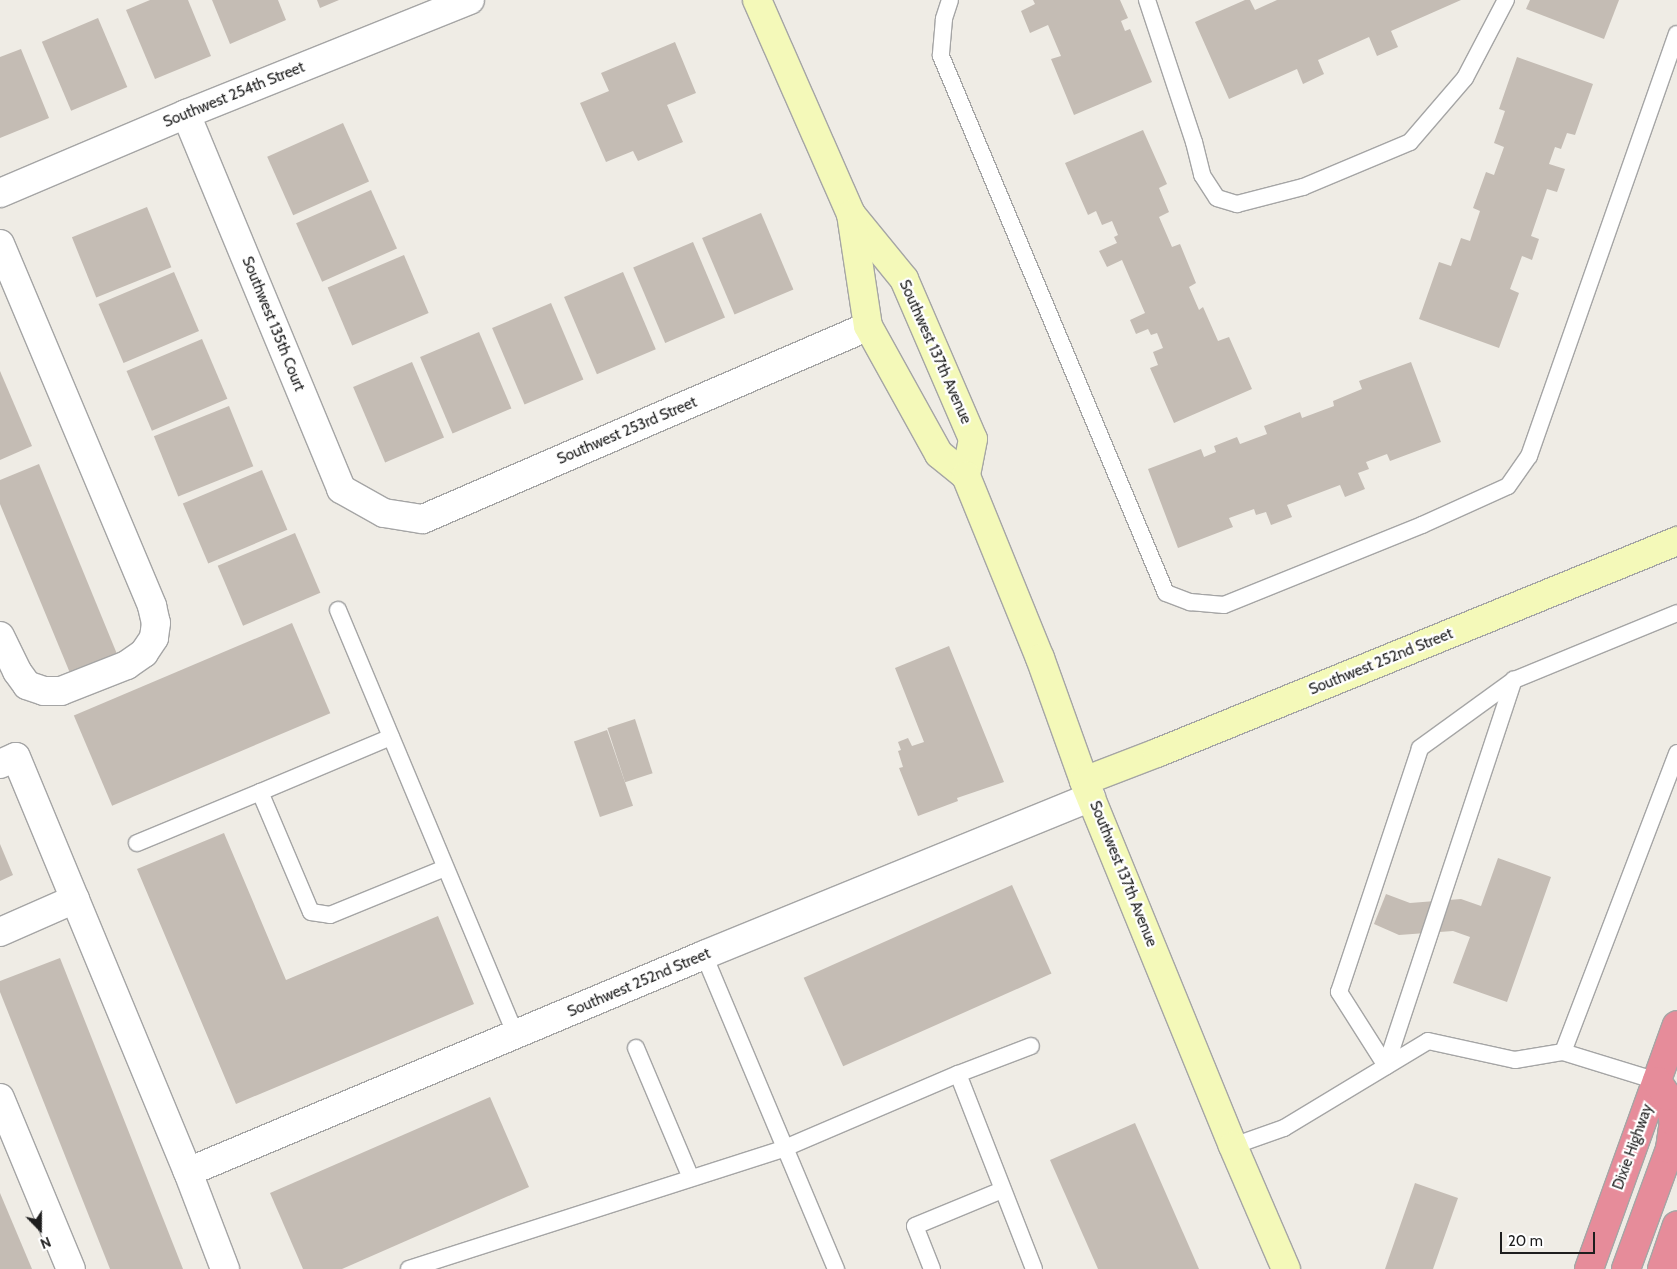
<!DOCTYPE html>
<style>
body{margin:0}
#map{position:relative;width:1677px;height:1269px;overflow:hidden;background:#efece5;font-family:Cabin,sans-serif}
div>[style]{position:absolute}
.building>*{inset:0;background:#c4bcb4;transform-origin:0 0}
.roads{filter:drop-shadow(1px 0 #a5a5a5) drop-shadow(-1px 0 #a5a5a5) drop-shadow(0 1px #a5a5a5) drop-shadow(0 -1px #a5a5a5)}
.lane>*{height:16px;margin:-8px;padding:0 8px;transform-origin:8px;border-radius:8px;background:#fff}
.street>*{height:28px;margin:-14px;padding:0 14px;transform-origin:14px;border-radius:14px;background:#fff}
.secondary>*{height:28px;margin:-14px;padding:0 14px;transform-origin:14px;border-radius:14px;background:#f4f9b9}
.highway>*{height:28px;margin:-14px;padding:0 14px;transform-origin:14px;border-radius:14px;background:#e68c9a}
span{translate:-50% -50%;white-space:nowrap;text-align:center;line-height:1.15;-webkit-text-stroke:4.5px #fff;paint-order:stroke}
.street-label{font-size:15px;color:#1e1e1e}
.north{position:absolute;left:15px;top:1204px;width:50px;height:50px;-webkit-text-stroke:4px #fff;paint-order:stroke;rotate:158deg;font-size:14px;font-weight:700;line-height:20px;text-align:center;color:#1e1e1e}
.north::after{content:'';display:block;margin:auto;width:18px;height:22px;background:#1e1e1e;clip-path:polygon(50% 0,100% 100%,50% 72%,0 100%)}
.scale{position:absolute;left:1500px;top:1232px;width:95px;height:22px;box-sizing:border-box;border:2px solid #1e1e1e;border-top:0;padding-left:6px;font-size:15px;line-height:18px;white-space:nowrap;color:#1e1e1e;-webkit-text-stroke:4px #fff;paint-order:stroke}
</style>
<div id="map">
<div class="building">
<i style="clip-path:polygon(150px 0,188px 0,211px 56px,155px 79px,126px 10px)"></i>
<i style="clip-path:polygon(212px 0,278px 0,286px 20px,230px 44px)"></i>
<i style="clip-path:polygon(317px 0,339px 0,320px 8px)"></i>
<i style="clip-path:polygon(1033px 0,1120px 0,1128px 18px,1121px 21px,1125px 31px,1130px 29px,1152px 82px,1074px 115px,1051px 59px,1061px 56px,1048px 25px,1030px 33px,1021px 11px,1035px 4px)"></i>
<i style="clip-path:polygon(1245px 0,1250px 0,1255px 10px,1277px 0,1461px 0,1391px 31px,1398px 47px,1377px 56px,1369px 37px,1318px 60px,1324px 74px,1303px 84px,1297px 69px,1229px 99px,1195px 22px)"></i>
<i style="clip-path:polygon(1530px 0,1619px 0,1604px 39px,1526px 9px)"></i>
<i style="left:98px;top:18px;width:75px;height:61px;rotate:67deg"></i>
<i style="clip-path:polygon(675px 42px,696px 93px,667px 105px,683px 142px,638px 161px,633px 151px,606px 162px,580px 103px,609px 91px,601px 73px)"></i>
<i style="clip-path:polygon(21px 49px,49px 118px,0 138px,0 57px)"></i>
<i style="clip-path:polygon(1517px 57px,1593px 84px,1575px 135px,1567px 133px,1561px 149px,1555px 147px,1549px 164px,1565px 169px,1557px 192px,1547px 189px,1531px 236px,1539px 239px,1532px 260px,1522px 256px,1510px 289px,1519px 293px,1499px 348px,1419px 319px,1439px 262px,1451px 266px,1461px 238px,1470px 241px,1480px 211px,1473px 208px,1486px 172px,1494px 175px,1504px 147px,1494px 143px,1505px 111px,1499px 109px)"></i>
<i style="left:343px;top:123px;width:64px;height:83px;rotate:66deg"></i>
<i style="clip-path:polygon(1143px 130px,1167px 184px,1159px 188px,1169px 212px,1159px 217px,1172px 247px,1180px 244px,1196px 283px,1189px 287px,1199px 310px,1203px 307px,1218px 341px,1229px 337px,1252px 389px,1174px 423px,1150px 368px,1158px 365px,1153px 352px,1163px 348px,1157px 333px,1151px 335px,1148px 329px,1136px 334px,1130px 320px,1145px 313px,1122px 260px,1107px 267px,1099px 251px,1117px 243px,1114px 237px,1118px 235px,1112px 221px,1102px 225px,1096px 211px,1088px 215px,1065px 163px)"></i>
<i style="left:371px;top:190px;width:64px;height:82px;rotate:66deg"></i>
<i style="left:147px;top:207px;width:65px;height:81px;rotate:68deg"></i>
<i style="left:761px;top:213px;width:83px;height:64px;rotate:67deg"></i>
<i style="left:693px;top:242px;width:82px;height:65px;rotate:67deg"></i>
<i style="left:404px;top:255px;width:63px;height:83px;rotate:67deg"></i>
<i style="left:174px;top:272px;width:64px;height:82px;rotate:67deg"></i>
<i style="left:623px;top:272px;width:84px;height:64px;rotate:67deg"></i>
<i style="left:551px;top:303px;width:83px;height:64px;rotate:67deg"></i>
<i style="left:479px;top:332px;width:83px;height:64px;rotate:67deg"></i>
<i style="left:202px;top:339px;width:65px;height:82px;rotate:67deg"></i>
<i style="left:412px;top:362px;width:82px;height:64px;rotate:67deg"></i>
<i style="clip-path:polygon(1411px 362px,1441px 442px,1390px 461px,1387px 454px,1366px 462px,1369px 469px,1358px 473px,1365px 489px,1345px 497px,1340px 485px,1287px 505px,1292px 517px,1271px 525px,1266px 512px,1256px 515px,1254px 509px,1229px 518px,1233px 527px,1178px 548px,1148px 469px,1201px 449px,1204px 457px,1216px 452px,1214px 446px,1237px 437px,1240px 444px,1267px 434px,1264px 426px,1300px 412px,1302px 418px,1334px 406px,1333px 401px,1362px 389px,1359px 381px)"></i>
<i style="clip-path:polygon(0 371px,32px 446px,0 460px)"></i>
<i style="left:229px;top:406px;width:65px;height:81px;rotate:68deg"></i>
<i style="clip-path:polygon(39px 464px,117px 654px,70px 673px,0 504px,0 480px)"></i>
<i style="left:262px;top:470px;width:65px;height:86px;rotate:67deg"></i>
<i style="left:295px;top:533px;width:65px;height:84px;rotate:67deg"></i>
<i style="left:292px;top:623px;width:98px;height:237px;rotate:67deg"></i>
<i style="clip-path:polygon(949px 646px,1004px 782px,957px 798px,958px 801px,918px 816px,899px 768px,903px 767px,898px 751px,901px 750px,898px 742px,908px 738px,912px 746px,924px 742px,895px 668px)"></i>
<i style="left:635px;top:719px;width:57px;height:29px;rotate:72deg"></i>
<i style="left:607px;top:730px;width:80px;height:35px;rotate:71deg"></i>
<i style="clip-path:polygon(224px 833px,286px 980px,438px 916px,474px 1004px,236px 1104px,137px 869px)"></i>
<i style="clip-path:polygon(0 844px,13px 875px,0 881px)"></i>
<i style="clip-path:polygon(1498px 858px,1551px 877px,1507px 1002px,1453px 983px,1470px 937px,1453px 931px,1399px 935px,1374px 924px,1386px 894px,1410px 903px,1461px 899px,1481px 906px)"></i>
<i style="left:1012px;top:885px;width:97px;height:228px;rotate:66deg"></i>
<i style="clip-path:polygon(60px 958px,183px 1269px,110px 1269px,0 992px,0 981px)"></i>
<i style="clip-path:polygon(490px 1097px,529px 1187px,342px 1269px,303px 1269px,270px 1193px)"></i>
<i style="clip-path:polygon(1135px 1123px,1199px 1269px,1098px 1269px,1050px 1160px)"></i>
<i style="clip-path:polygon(1415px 1183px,1458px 1198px,1433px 1269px,1385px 1269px)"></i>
<i style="clip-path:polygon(0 1193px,32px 1269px,0 1269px)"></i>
</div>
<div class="roads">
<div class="lane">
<i style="left:950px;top:0;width:20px;rotate:108deg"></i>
<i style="left:944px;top:19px;width:37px;rotate:95deg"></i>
<i style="left:941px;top:56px;width:582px;rotate:67.27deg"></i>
<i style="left:1166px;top:593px;width:26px;rotate:21deg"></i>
<i style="left:1190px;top:602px;width:34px;rotate:5deg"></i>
<i style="left:1224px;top:605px;width:214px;rotate:-22deg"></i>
<i style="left:1422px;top:525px;width:94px;rotate:-24.4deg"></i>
<i style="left:1508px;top:486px;width:37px;rotate:-55deg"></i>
<i style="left:1529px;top:456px;width:447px;rotate:-70.7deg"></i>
<i style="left:1147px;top:0;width:150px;rotate:71.7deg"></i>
<i style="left:1194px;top:142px;width:34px;rotate:76deg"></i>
<i style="left:1202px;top:175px;width:27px;rotate:57deg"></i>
<i style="left:1217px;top:198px;width:21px;rotate:17deg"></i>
<i style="left:1237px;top:204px;width:68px;rotate:-14.4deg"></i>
<i style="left:1303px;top:187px;width:116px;rotate:-22.8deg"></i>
<i style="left:1410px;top:142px;width:84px;rotate:-49.3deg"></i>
<i style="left:1465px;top:78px;width:88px;rotate:-62.3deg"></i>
<i style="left:338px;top:610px;width:461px;rotate:67.3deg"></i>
<i style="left:391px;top:737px;width:142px;rotate:157.2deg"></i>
<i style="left:260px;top:792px;width:130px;rotate:67deg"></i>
<i style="left:311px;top:912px;width:19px;rotate:9deg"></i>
<i style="left:330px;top:915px;width:124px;rotate:-22.2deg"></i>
<i style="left:137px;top:843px;width:133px;rotate:-22.5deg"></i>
<i style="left:704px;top:955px;width:341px;rotate:67.2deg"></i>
<i style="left:636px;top:1048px;width:141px;rotate:67.1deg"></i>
<i style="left:1386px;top:1066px;width:407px;rotate:-71.7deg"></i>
<i style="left:1514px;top:680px;width:176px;rotate:-22.3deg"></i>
<i style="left:1386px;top:1066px;width:88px;rotate:-122.4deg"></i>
<i style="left:1339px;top:992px;width:257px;rotate:-71.6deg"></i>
<i style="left:1420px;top:748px;width:116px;rotate:-35.9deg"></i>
<i style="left:958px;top:1074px;width:78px;rotate:-21deg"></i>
<i style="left:1657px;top:1081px;width:98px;rotate:-162.9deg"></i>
<i style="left:1563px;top:1052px;width:320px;rotate:-69.1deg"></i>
<i style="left:1233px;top:1146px;width:54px;rotate:-19.4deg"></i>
<i style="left:1284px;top:1128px;width:168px;rotate:-31.1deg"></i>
<i style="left:1428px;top:1041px;width:89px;rotate:12.3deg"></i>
<i style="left:1515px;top:1060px;width:49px;rotate:-9.5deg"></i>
<i style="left:409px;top:1269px;width:395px;rotate:-17.8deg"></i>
<i style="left:785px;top:1148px;width:188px;rotate:-23.2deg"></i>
<i style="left:958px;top:1074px;width:209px;rotate:68.7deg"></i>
<i style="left:932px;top:1269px;width:46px;rotate:-111.6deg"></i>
<i style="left:915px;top:1226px;width:94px;rotate:-22.5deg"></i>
</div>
<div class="street">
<i style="left:186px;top:114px;width:406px;rotate:67.5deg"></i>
<i style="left:341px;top:489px;width:49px;rotate:29.2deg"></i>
<i style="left:384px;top:513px;width:39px;rotate:9deg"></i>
<i style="left:423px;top:519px;width:485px;rotate:-23.4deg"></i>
<i style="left:0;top:193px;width:202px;rotate:-23deg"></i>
<i style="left:186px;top:114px;width:306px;rotate:-21.9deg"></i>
<i style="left:0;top:244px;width:393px;rotate:67.2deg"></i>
<i style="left:152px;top:606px;width:17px;rotate:77deg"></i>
<i style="left:156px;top:623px;width:15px;rotate:98deg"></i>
<i style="left:154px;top:638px;width:18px;rotate:124deg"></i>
<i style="left:144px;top:653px;width:21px;rotate:145deg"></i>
<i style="left:127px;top:665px;width:71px;rotate:158.5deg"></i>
<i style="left:61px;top:691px;width:17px;rotate:180deg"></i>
<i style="left:44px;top:691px;width:18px;rotate:-161deg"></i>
<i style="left:27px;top:685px;width:17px;rotate:-126deg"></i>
<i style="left:17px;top:671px;width:39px;rotate:-116deg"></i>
<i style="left:0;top:764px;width:17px;rotate:-24deg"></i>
<i style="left:16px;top:757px;width:449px;rotate:67.5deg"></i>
<i style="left:188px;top:1172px;width:104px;rotate:69.1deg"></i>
<i style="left:0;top:932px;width:82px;rotate:-23.7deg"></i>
<i style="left:0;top:1098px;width:185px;rotate:67.5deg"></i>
<i style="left:188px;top:1172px;width:560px;rotate:-22.81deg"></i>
<i style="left:704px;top:955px;width:418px;rotate:-22.2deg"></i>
</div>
<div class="secondary">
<i style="left:757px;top:0;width:234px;rotate:66.3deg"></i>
<i style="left:851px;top:214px;width:84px;rotate:50.8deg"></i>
<i style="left:904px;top:279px;width:174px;rotate:66.7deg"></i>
<i style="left:973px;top:439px;width:38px;rotate:101deg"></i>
<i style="left:851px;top:214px;width:113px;rotate:81.4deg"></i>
<i style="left:868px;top:326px;width:146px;rotate:61deg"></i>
<i style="left:939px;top:454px;width:35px;rotate:39deg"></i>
<i style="left:966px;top:476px;width:196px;rotate:67.9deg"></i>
<i style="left:1040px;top:658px;width:131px;rotate:70.3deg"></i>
<i style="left:1084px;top:781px;width:394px;rotate:67.8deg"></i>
<i style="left:1233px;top:1146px;width:134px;rotate:66.7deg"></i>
<i style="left:1084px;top:781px;width:78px;rotate:-21deg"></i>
<i style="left:1157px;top:753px;width:562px;rotate:-22.18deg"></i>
</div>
<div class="highway">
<i style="left:1589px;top:1269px;width:259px;rotate:-70.2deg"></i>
<i style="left:1626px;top:1269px;width:128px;rotate:-69.9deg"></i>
<i style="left:1670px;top:1149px;width:27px;rotate:-82deg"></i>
<i style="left:1674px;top:1122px;width:27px;rotate:-105deg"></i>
<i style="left:1667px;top:1096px;width:18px;rotate:-124deg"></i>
<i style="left:1662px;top:1269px;width:46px;rotate:-71.2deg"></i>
</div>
</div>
<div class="street-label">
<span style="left:234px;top:95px;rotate:-22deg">Southwest 254th Street</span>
<span style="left:273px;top:324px;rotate:68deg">Southwest 135th Court</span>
<span style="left:935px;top:352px;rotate:66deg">Southwest 137th Avenue</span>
<span style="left:627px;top:431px;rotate:-23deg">Southwest 253rd Street</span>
<span style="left:1381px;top:662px;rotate:-22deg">Southwest 252nd Street</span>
<span style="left:1123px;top:874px;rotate:68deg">Southwest 137th Avenue</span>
<span style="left:639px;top:983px;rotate:-23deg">Southwest 252nd Street</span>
<span style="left:1633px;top:1147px;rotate:-70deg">Dixie Highway</span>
</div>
<div class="north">N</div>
<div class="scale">20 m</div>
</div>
